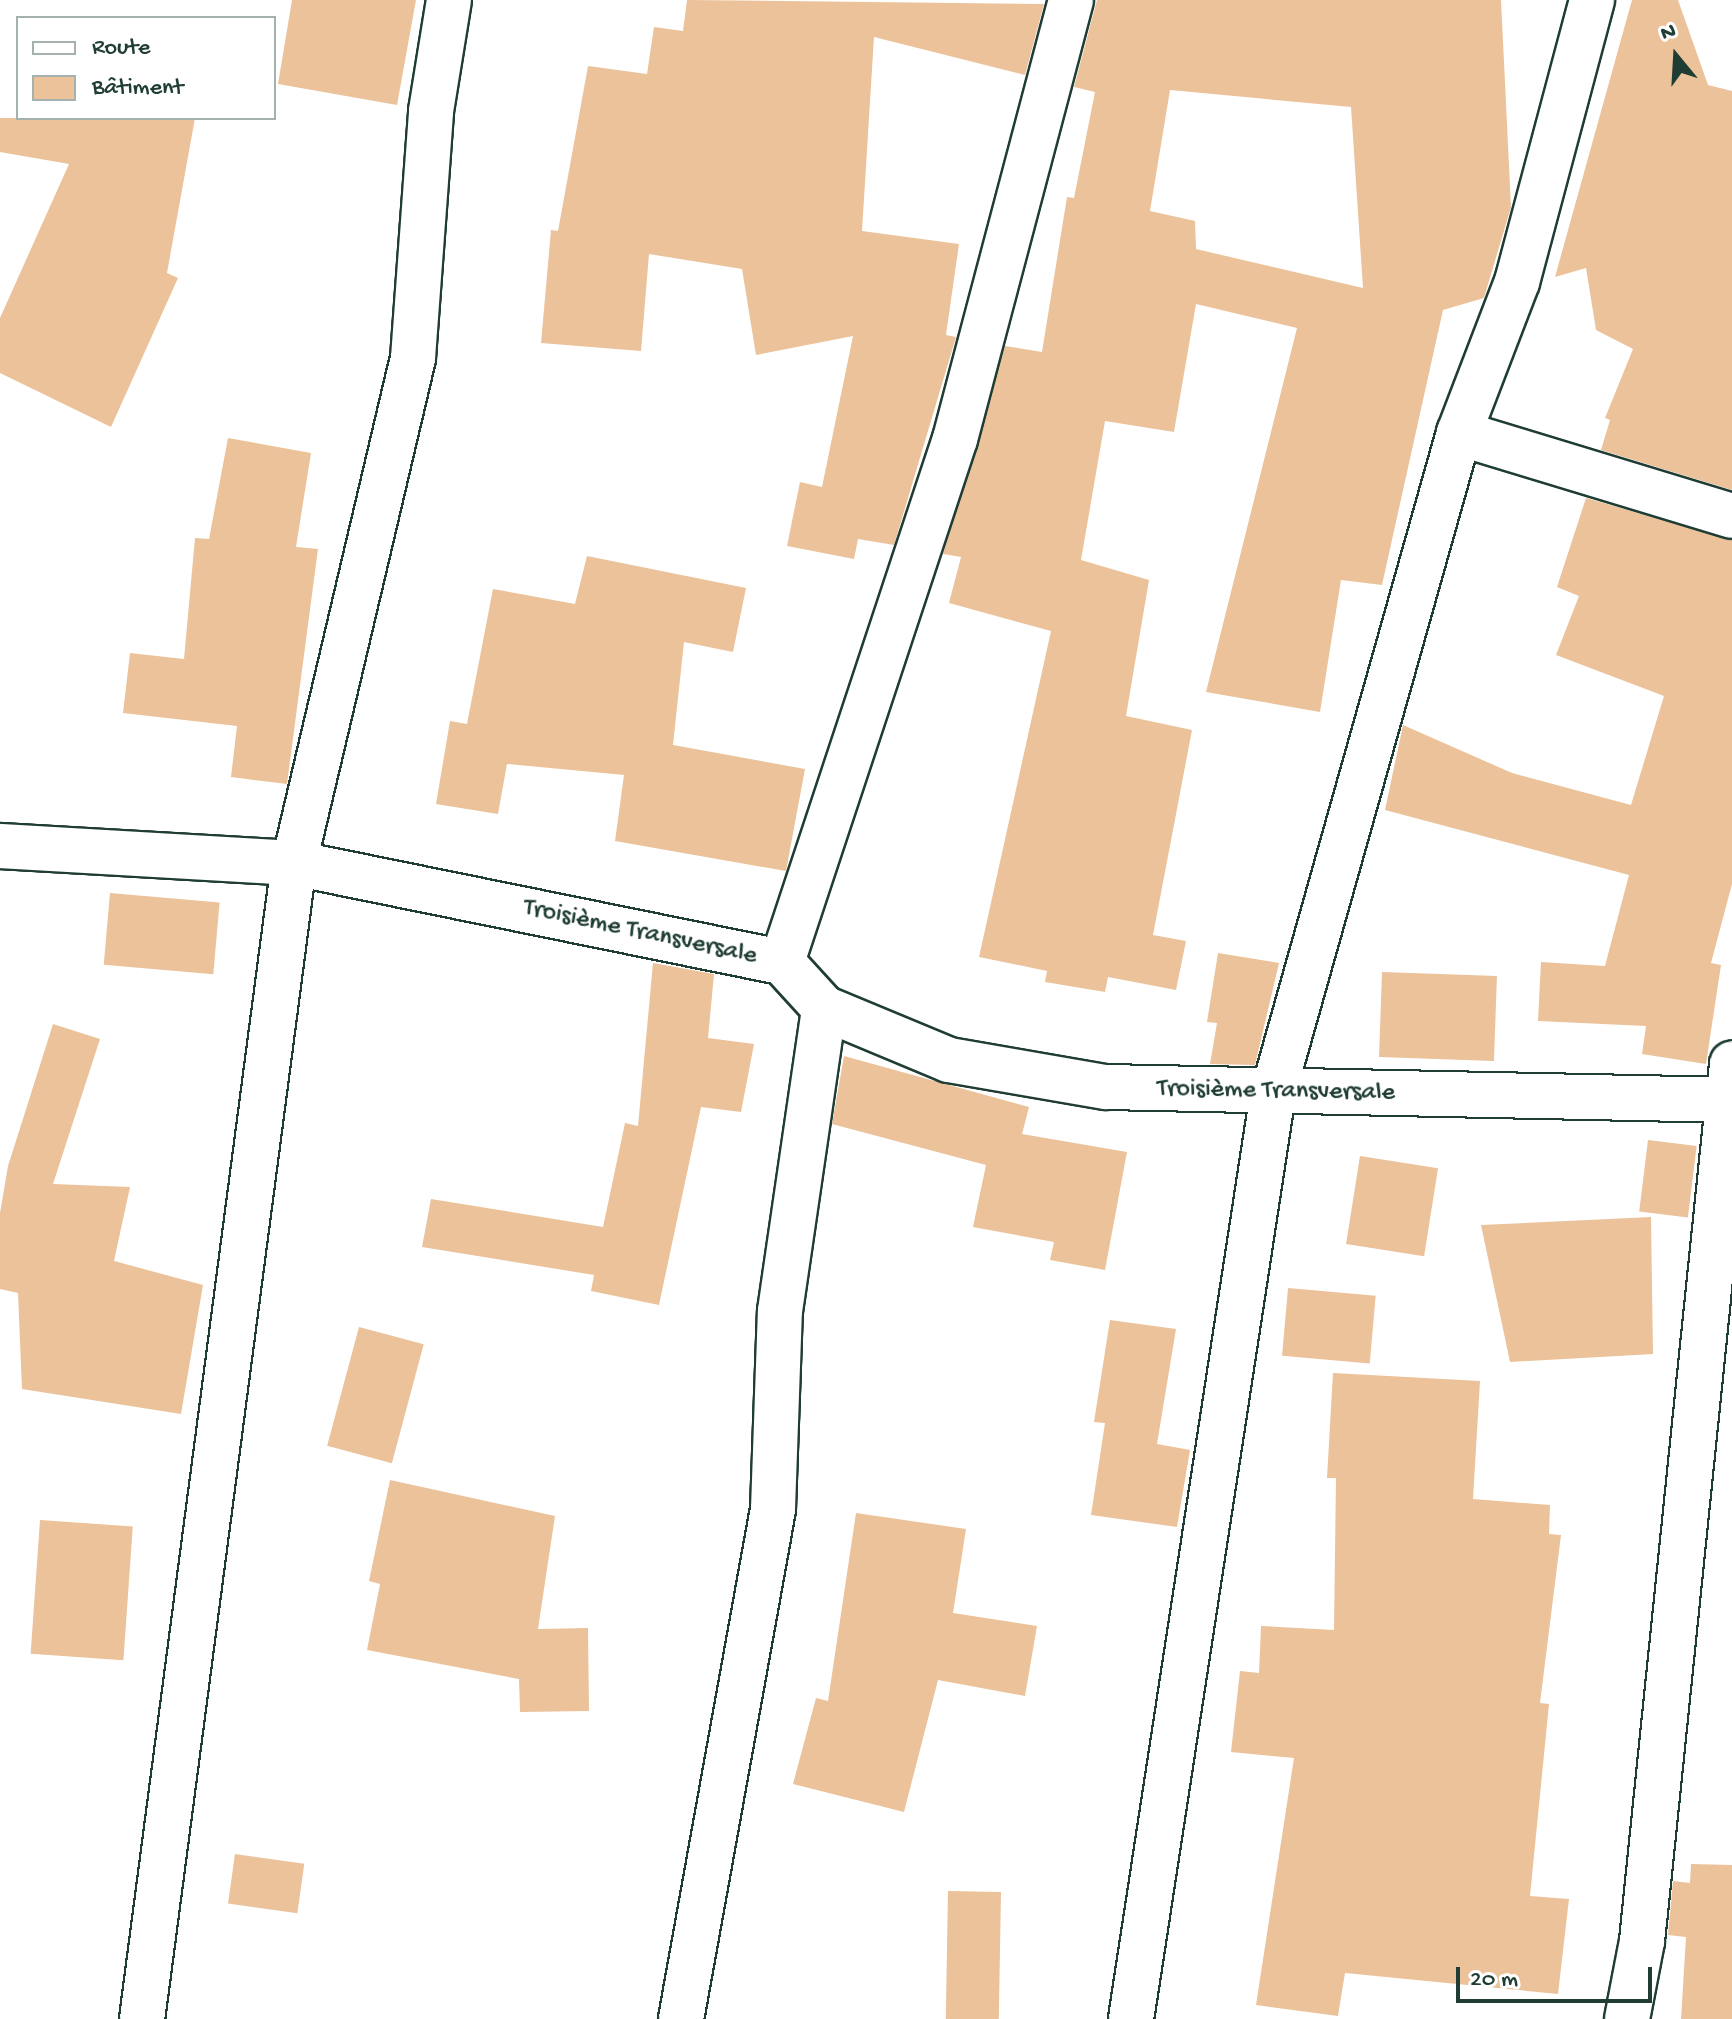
<!DOCTYPE html>
<meta charset="utf-8">
<style>
body{margin:0}
#map{position:relative;width:1732px;height:2019px;overflow:hidden;background:#fff;font-family:"Gochi Hand",sans-serif}
div>[style]{position:absolute}
.building>*{inset:0;background:#ebc29a;transform-origin:0 0}
.roads{filter:drop-shadow(2px 0 #1f3d34) drop-shadow(-2px 0 #1f3d34) drop-shadow(0 2px #1f3d34) drop-shadow(0 -2px #1f3d34)}
.minor>*{height:44px;margin:-22px;padding:0 22px;transform-origin:22px;border-radius:22px;background:#fff}
span{translate:-50% -50%;white-space:nowrap;text-align:center;line-height:1.15;-webkit-text-stroke:7px #fff;paint-order:stroke}
.street-label{font-size:26px;color:#1f3d34}
.legend{position:absolute;left:16px;top:16px;width:260px;height:104px;box-sizing:border-box;background:#fff;border:2px solid #a5b1ae;margin:0;padding:10px 14px;list-style:none;font-size:24px;color:#1f3d34}
.legend li{display:flex;align-items:center;gap:16px;height:40px}
.legend b{width:40px;border:2px solid #a5b1ae}
.north{position:absolute;left:1636px;top:16px;width:80px;height:80px;-webkit-text-stroke:6px #fff;paint-order:stroke;rotate:342deg;font-size:22px;font-weight:700;line-height:32px;text-align:center;color:#1f3d34}
.north::after{content:'';display:block;margin:auto;width:28px;height:36px;background:#1f3d34;clip-path:polygon(50% 0,100% 100%,50% 72%,0 100%)}
.scale{position:absolute;left:1456px;top:1967px;width:196px;height:36px;box-sizing:border-box;border:4px solid #1f3d34;border-top:0;padding-left:10px;font-size:24px;line-height:28px;white-space:nowrap;color:#1f3d34;-webkit-text-stroke:6px #fff;paint-order:stroke}
</style>
<div id="map">
<div class="building">
<i style="clip-path:polygon(292px 0,416px 0,397px 105px,278px 84px)"></i>
<i style="clip-path:polygon(687px 0,1044px 4px,1025px 75px,874px 37px,862px 231px,959px 244px,946px 335px,956px 337px,894px 545px,858px 539px,854px 559px,787px 546px,800px 482px,822px 487px,853px 336px,756px 355px,742px 269px,649px 254px,641px 351px,541px 343px,551px 230px,558px 231px,588px 66px,647px 74px,654px 27px,683px 31px)"></i>
<i style="clip-path:polygon(evenodd,1097px 0,1501px 0,1511px 207px,1484px 298px,1443px 310px,1382px 585px,1341px 580px,1320px 712px,1206px 692px,1297px 328px,1196px 304px,1174px 432px,1105px 421px,1081px 560px,1149px 580px,1126px 716px,1192px 730px,1153px 935px,1186px 941px,1176px 990px,1108px 977px,1105px 992px,1045px 982px,1047px 971px,979px 957px,1051px 631px,949px 603px,961px 557px,943px 554px,1005px 346px,1042px 352px,1067px 197px,1074px 198px,1095px 92px,1074px 87px,1097px 0,1170px 90px,1351px 107px,1363px 288px,1196px 249px,1195px 221px,1150px 211px,1170px 90px)"></i>
<i style="clip-path:polygon(1632px 0,1678px 0,1708px 85px,1732px 91px,1732px 490px,1601px 450px,1610px 420px,1605px 418px,1633px 349px,1596px 330px,1586px 268px,1555px 277px)"></i>
<i style="clip-path:polygon(0 118px,195px 118px,167px 273px,178px 278px,111px 427px,0 373px,0 318px,69px 164px,0 152px)"></i>
<i style="clip-path:polygon(228px 438px,311px 453px,296px 547px,318px 549px,287px 784px,231px 777px,237px 726px,123px 713px,130px 653px,184px 659px,195px 538px,209px 539px)"></i>
<i style="clip-path:polygon(1586px 498px,1732px 540px,1732px 884px,1711px 963px,1721px 965px,1706px 1064px,1642px 1054px,1646px 1026px,1538px 1021px,1541px 962px,1605px 966px,1629px 875px,1385px 810px,1403px 725px,1512px 773px,1631px 805px,1664px 696px,1556px 655px,1579px 596px,1557px 587px)"></i>
<i style="clip-path:polygon(587px 556px,746px 588px,733px 652px,684px 642px,673px 745px,805px 769px,786px 871px,615px 841px,624px 775px,507px 764px,498px 814px,436px 804px,450px 721px,467px 724px,493px 589px,575px 604px)"></i>
<i style="left:110px;top:893px;width:110px;height:72px;rotate:5deg"></i>
<i style="clip-path:polygon(1218px 953px,1279px 963px,1255px 1065px,1210px 1064px,1217px 1023px,1207px 1022px)"></i>
<i style="clip-path:polygon(653px 963px,714px 974px,708px 1038px,754px 1044px,741px 1112px,701px 1107px,659px 1305px,591px 1291px,594px 1275px,422px 1247px,431px 1199px,603px 1227px,625px 1123px,638px 1126px)"></i>
<i style="left:1382px;top:972px;width:115px;height:85px;rotate:2deg"></i>
<i style="clip-path:polygon(53px 1024px,100px 1039px,53px 1184px,130px 1187px,114px 1261px,203px 1285px,181px 1414px,22px 1389px,18px 1293px,0 1289px,0 1213px,8px 1166px)"></i>
<i style="clip-path:polygon(844px 1056px,1029px 1107px,1022px 1134px,1127px 1152px,1105px 1270px,1050px 1260px,1054px 1242px,973px 1227px,986px 1165px,832px 1124px)"></i>
<i style="left:1648px;top:1140px;width:49px;height:72px;rotate:7deg"></i>
<i style="left:1360px;top:1156px;width:79px;height:89px;rotate:9deg"></i>
<i style="clip-path:polygon(1651px 1217px,1653px 1354px,1510px 1362px,1481px 1225px)"></i>
<i style="left:1288px;top:1288px;width:88px;height:68px;rotate:5deg"></i>
<i style="clip-path:polygon(1110px 1320px,1176px 1329px,1157px 1444px,1190px 1450px,1177px 1527px,1091px 1515px,1105px 1423px,1094px 1422px)"></i>
<i style="left:359px;top:1327px;width:67px;height:123px;rotate:15deg"></i>
<i style="clip-path:polygon(1333px 1373px,1480px 1381px,1473px 1499px,1550px 1505px,1549px 1534px,1561px 1535px,1540px 1703px,1549px 1704px,1530px 1896px,1569px 1899px,1558px 1994px,1345px 1973px,1338px 2016px,1256px 2005px,1294px 1758px,1231px 1752px,1240px 1671px,1259px 1673px,1261px 1626px,1334px 1630px,1336px 1478px,1327px 1478px)"></i>
<i style="clip-path:polygon(390px 1480px,555px 1516px,538px 1629px,588px 1628px,589px 1711px,520px 1712px,519px 1679px,367px 1650px,380px 1584px,369px 1581px)"></i>
<i style="clip-path:polygon(856px 1513px,966px 1529px,953px 1613px,1037px 1626px,1025px 1696px,938px 1680px,904px 1812px,793px 1784px,816px 1698px,828px 1701px)"></i>
<i style="left:40px;top:1520px;width:93px;height:134px;rotate:4deg"></i>
<i style="left:235px;top:1854px;width:70px;height:50px;rotate:8deg"></i>
<i style="clip-path:polygon(1691px 1864px,1732px 1865px,1732px 2019px,1681px 2019px,1686px 1937px,1668px 1935px,1673px 1881px,1690px 1883px)"></i>
<i style="left:948px;top:1891px;width:53px;height:128px;rotate:1deg"></i>
</div>
<div class="roads">
<div class="minor">
<i style="left:1459px;top:433px;width:285px;rotate:16.9deg"></i>
<i style="left:0;top:846px;width:294px;rotate:3.3deg"></i>
<i style="left:294px;top:863px;width:498px;rotate:11.5deg"></i>
<i style="left:782px;top:962px;width:62px;rotate:47.6deg"></i>
<i style="left:824px;top:1008px;width:135px;rotate:22.6deg"></i>
<i style="left:949px;top:1060px;width:159px;rotate:9.8deg"></i>
<i style="left:1106px;top:1087px;width:626px;rotate:1.19deg"></i>
<i style="left:782px;top:962px;width:551px;rotate:-71.7deg"></i>
<i style="left:955px;top:439px;width:454px;rotate:-75.2deg"></i>
<i style="left:142px;top:2019px;width:1166px;rotate:-82.51deg"></i>
<i style="left:294px;top:863px;width:519px;rotate:-76.74deg"></i>
<i style="left:413px;top:358px;width:248px;rotate:-85.8deg"></i>
<i style="left:431px;top:111px;width:112px;rotate:-80.8deg"></i>
<i style="left:681px;top:2019px;width:518px;rotate:-79.77deg"></i>
<i style="left:773px;top:1509px;width:198px;rotate:-88deg"></i>
<i style="left:780px;top:1311px;width:306px;rotate:-81.7deg"></i>
<i style="left:1131px;top:2019px;width:937px;rotate:-81.28deg"></i>
<i style="left:1273px;top:1093px;width:686px;rotate:-74.26deg"></i>
<i style="left:1459px;top:433px;width:162px;rotate:-69deg"></i>
<i style="left:1517px;top:282px;width:292px;rotate:-75.1deg"></i>
<i style="left:1627px;top:2019px;width:79px;rotate:-79.1deg"></i>
<i style="left:1642px;top:1941px;width:882px;rotate:-84.14deg"></i>
</div>
</div>
<div class="street-label">
<span style="left:640px;top:933px;rotate:12deg">Troisième Transversale</span>
<span style="left:1276px;top:1092px;rotate:1deg">Troisième Transversale</span>
</div>
<ul class="legend">
<li><b style="height:10px;background:#fff"></b>Route</li>
<li><b style="height:22px;background:#ebc29a"></b>Bâtiment</li>
</ul>
<div class="north">N</div>
<div class="scale">20 m</div>
</div>
